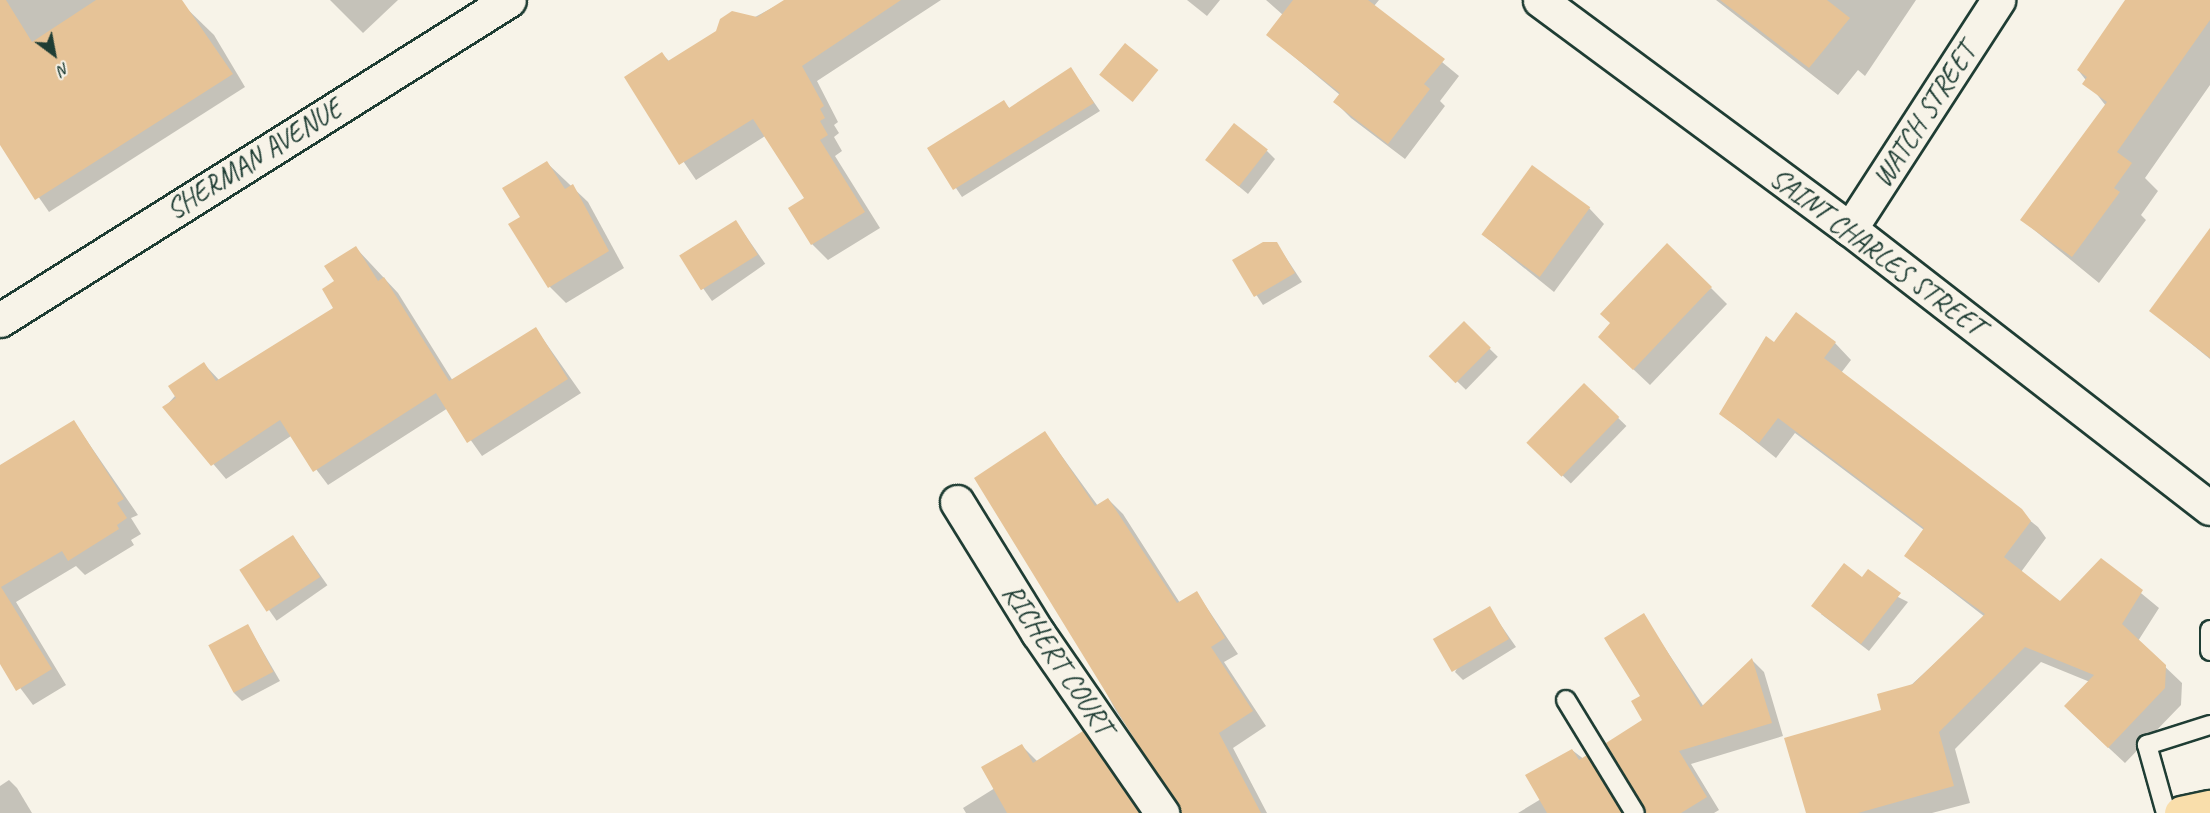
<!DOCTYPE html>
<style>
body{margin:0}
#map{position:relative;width:2210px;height:813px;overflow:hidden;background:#f7f3e8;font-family:Caveat,sans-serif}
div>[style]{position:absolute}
.shadow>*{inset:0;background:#0003;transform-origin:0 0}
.building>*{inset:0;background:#e6c397;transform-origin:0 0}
.roads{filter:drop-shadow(2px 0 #1f3d34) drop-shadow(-2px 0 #1f3d34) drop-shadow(0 2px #1f3d34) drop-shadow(0 -2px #1f3d34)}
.service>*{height:18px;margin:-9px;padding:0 9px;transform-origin:9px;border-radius:9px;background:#f7f3e8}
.minor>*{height:33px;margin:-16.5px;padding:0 16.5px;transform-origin:16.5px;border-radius:16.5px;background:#f7f3e8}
.primary>*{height:33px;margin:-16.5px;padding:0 16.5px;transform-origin:16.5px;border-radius:16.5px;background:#f9deab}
span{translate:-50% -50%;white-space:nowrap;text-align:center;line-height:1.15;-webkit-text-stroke:5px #f7f3e8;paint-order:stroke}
.street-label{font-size:28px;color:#1f3d34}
.north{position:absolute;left:24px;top:24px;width:60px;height:60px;-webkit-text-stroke:4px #f7f3e8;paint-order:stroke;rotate:148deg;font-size:16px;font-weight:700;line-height:24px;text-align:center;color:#1f3d34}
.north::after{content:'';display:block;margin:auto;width:21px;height:27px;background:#1f3d34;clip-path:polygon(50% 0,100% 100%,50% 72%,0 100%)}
</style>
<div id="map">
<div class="shadow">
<i style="clip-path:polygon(0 0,178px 0,214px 35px,245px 87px,49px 212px,0 141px)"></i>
<i style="clip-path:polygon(330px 0,398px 0,363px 33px)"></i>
<i style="clip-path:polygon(787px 0,941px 0,817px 81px,838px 122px,834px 125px,839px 133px,834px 137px,842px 151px,835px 156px,880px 228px,828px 260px,812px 244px,806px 199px,765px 136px,696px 180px,626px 77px,662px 54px,670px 62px)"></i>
<i style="clip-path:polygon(1187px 0,1220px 0,1207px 16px)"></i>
<i style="clip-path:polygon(1266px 0,1379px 0,1374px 6px,1459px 76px,1440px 101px,1445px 106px,1405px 159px,1351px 118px,1335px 102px,1340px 95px,1268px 35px,1283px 15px)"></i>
<i style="clip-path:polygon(1716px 0,1916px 0,1865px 76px,1858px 70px,1838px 95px)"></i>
<i style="clip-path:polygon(2152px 0,2210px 0,2210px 85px,2145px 178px,2158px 191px,2141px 215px,2146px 220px,2099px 283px,2022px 220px,2106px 106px,2078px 70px)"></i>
<i style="clip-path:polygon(1071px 69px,1100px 111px,962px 197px,929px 148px,1004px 102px,1010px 109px)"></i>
<i style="clip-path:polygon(1267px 151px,1275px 159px,1248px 194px,1207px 160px)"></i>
<i style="clip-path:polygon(547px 163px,588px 202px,624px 268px,566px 303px,550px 287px,522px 217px)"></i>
<i style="clip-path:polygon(1589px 208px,1604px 224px,1554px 292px,1482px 234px)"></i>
<i style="left:736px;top:222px;width:51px;height:65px;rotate:55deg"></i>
<i style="clip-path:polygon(1277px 244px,1302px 282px,1263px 305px,1234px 261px)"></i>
<i style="clip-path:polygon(356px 248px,398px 293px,453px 381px,536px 329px,581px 393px,482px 456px,448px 408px,328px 485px,291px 436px,226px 479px,165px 407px,204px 364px,220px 381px,335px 309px,336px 282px)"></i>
<i style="clip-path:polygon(2210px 257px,2210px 359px,2151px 311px)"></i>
<i style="clip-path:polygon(1711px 288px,1727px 304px,1650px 385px,1616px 353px)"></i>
<i style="left:1464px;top:324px;width:47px;height:46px;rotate:44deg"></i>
<i style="clip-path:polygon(1835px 343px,1851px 360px,1841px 373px,2038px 527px,2046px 538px,2021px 572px,2061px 603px,2101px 560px,2159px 608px,2138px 641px,2182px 683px,2181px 705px,2125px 763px,2082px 723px,2090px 682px,2041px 662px,1955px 749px,1970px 803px,1932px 813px,1808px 813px,1883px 711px,1985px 617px,1906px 556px,1924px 530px,1795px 433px,1776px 458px,1721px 414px,1774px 344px)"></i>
<i style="left:1584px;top:385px;width:59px;height:80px;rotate:44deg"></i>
<i style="clip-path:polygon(74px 422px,138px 515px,131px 518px,141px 534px,131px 540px,134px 545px,85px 575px,76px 566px,16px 602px,66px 685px,33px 705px,0 661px,0 470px)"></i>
<i style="clip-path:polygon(1045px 433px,1098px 506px,1108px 499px,1123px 514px,1180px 603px,1197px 593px,1238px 654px,1224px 662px,1266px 726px,1233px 748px,1267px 813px,1180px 813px,1179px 802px,1116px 711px,1071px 626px)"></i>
<i style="left:293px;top:536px;width:60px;height:62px;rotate:55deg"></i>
<i style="clip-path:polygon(1862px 579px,1908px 602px,1869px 651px,1821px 614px)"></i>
<i style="clip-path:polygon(1489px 608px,1516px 647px,1463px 680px,1455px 672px)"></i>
<i style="clip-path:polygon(1643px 615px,1704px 707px,1752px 660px,1764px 672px,1783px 736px,1691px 764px,1719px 810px,1714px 813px,1647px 813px)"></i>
<i style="clip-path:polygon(248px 626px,280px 681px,242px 701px,234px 693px)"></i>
<i style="clip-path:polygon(1083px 733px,1142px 813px,966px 813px,963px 808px,995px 788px,1022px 746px,1038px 762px)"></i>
<i style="clip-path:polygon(1572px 750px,1602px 773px,1628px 813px,1518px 813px,1541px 799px)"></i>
<i style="clip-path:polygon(9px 780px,17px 788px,32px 813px,0 813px,0 786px)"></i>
</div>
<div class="building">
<i style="clip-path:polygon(0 0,6px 0,32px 42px,96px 0,182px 0,233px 74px,35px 200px,0 145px)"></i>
<i style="clip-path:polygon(784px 0,901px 0,802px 66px,824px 106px,820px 109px,825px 118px,820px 121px,828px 135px,820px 140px,865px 212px,811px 245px,788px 208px,804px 198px,753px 119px,679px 165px,624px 77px,662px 52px,668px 61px,716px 31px,720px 19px,732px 11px,757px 17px)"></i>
<i style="clip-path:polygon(1293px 0,1368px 0,1445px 59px,1424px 84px,1430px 89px,1388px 144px,1333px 102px,1340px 93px,1266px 35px)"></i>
<i style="clip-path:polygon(1720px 0,1827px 0,1850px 18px,1809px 68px)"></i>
<i style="clip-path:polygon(2125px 0,2210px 0,2210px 20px,2117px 152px,2132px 163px,2114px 188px,2120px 192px,2072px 257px,2020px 220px,2107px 102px,2082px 84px,2087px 77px,2077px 70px)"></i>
<i style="left:1125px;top:43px;width:43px;height:41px;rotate:39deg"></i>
<i style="clip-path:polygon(1071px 67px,1094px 103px,953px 190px,927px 148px,1004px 100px,1009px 108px)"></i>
<i style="left:1234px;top:123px;width:43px;height:47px;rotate:38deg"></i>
<i style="clip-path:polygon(547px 161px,565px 189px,573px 184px,609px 251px,548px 288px,508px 224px,520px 217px,502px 188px)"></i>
<i style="left:1532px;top:165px;width:72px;height:86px;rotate:36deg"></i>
<i style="left:736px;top:220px;width:41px;height:67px;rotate:58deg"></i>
<i style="clip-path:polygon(2210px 228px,2210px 358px,2149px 311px)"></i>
<i style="clip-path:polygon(1263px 242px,1277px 242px,1295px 273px,1254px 297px,1232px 260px)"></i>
<i style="clip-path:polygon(1667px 243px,1712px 287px,1633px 370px,1598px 337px,1610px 323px,1600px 314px)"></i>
<i style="clip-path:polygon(356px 246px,378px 281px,384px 277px,449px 381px,536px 327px,568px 379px,467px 443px,436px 393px,313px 472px,280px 420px,211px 466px,162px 407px,176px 398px,168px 386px,204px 362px,216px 381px,333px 308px,322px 289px,334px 281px,324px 266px)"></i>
<i style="clip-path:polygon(1796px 312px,1836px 342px,1824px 358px,2022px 509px,2031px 521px,2004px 557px,2060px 601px,2101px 558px,2143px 590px,2122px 624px,2166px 665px,2165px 688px,2108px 748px,2064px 706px,2094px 675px,2025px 647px,1939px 732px,1954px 786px,1858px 813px,1806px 813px,1784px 738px,1881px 710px,1877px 694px,1913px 684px,1985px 614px,1904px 556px,1924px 528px,1778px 418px,1759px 443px,1719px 414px,1766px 336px,1774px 342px)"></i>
<i style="left:1464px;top:321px;width:38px;height:50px;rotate:45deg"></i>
<i style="left:1584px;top:383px;width:49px;height:83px;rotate:44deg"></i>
<i style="clip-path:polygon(74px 420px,124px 499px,117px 503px,127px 518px,117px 525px,119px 529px,68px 561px,62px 551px,1px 587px,52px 669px,16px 691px,0 664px,0 465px)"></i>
<i style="clip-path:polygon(1045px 431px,1095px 506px,1108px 498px,1177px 603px,1197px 591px,1225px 638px,1211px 647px,1253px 711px,1219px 733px,1261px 813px,1180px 813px,974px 478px)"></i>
<i style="left:293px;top:535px;width:50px;height:64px;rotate:57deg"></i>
<i style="clip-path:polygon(1844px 563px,1862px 577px,1868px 569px,1901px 593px,1861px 644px,1811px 606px)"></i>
<i style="left:1490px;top:606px;width:38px;height:66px;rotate:60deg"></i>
<i style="clip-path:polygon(1644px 613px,1701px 707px,1752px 658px,1772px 723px,1679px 751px,1707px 797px,1681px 813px,1646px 813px,1606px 743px,1642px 720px,1631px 701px,1640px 696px,1604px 638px)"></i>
<i style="left:248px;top:624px;width:54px;height:45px;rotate:62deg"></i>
<i style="clip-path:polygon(1083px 731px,1139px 813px,1007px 813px,981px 767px,1022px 744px,1033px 763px)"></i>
<i style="clip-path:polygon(1572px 749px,1579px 760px,1587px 755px,1622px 813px,1547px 813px,1525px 775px)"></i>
</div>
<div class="roads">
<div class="service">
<i style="left:2210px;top:630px;width:21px;rotate:90deg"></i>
<i style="left:1566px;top:700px;width:132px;rotate:58.6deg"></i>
<i style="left:2166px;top:813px;width:71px;rotate:-105.6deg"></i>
<i style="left:2147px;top:745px;width:66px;rotate:-17.6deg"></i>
</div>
<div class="minor">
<i style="left:1540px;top:0;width:385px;rotate:36.5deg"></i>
<i style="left:1850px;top:229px;width:455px;rotate:37.8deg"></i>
<i style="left:1850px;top:229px;width:273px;rotate:-57.1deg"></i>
<i style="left:0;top:320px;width:601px;rotate:-32.16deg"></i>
<i style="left:957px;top:502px;width:154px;rotate:58.3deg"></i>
<i style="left:1038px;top:633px;width:219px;rotate:55.4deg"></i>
</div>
<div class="primary">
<i style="left:2181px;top:813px;width:30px;rotate:-12deg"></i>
</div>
</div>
<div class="street-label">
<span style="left:1924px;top:115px;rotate:-57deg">WATCH STREET</span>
<span style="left:254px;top:159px;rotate:-32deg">SHERMAN AVENUE</span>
<span style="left:1877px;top:252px;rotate:37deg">SAINT CHARLES STREET</span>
<span style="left:1058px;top:659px;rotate:56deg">RICHERT COURT</span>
</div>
<div class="north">N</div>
</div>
